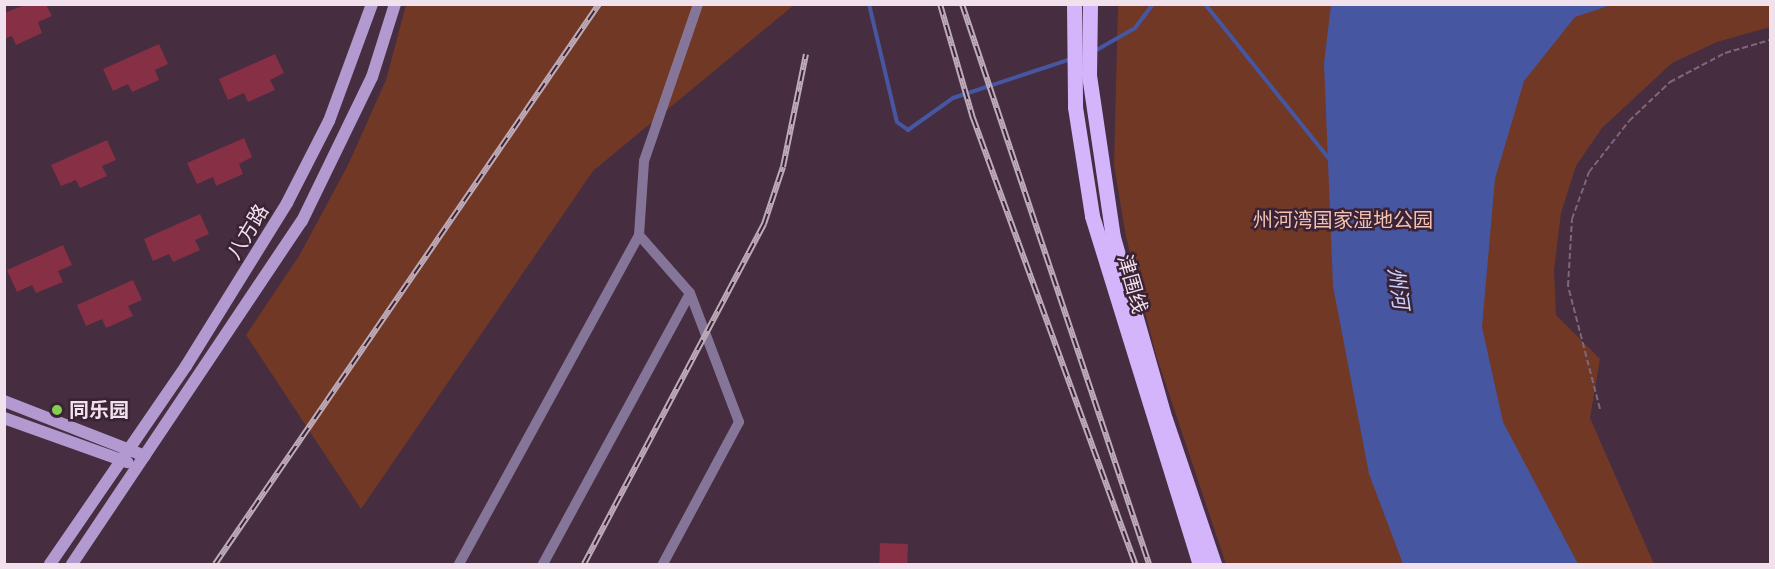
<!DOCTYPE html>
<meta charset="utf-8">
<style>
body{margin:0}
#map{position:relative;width:1775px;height:569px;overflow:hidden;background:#462d40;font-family:"Public Sans","Noto Sans SC",sans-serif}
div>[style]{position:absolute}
.green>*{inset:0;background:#703825}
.water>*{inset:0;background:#4756a1}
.stream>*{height:4px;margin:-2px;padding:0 2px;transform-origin:2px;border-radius:2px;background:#4756a1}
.building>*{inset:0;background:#862f45;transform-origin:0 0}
.path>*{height:2px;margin-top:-1px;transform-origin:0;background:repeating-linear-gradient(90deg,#7d6778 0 6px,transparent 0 9px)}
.street>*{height:10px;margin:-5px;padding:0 5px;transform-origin:5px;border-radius:5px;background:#857699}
.secondary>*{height:12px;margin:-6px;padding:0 6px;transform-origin:6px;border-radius:6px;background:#b29ad1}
.primary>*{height:15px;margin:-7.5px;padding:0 7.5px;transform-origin:7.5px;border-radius:7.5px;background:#d4b5fc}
.rail>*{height:6px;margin-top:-3px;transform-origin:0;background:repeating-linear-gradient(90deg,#3b2336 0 11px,#beabb9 0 22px);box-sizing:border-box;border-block:2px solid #beabb9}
.dots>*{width:16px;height:16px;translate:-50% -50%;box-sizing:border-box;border:3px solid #3b2336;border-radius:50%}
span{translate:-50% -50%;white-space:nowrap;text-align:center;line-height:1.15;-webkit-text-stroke:5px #3b2336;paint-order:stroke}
.park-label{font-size:20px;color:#f2c1b1}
.street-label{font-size:20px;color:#f1e1ed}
.poi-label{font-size:20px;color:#f1e1ed;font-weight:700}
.left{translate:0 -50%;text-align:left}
.water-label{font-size:21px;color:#c8d4ff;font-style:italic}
.frame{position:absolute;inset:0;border:6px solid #f1e1ed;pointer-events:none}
</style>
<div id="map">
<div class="green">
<i style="clip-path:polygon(406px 5px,794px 5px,593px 171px,361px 509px,246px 335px,299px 256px,348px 165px,386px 80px)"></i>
<i style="clip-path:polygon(1118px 5px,1770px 5px,1770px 27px,1717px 42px,1672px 63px,1602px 128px,1576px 166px,1561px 213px,1554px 270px,1556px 315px,1600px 359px,1590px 418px,1654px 564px,1226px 564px,1156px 355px,1126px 237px,1114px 165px)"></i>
</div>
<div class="water">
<i style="clip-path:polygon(1331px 5px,1611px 5px,1575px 17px,1524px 81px,1495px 179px,1482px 327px,1503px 422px,1578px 564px,1403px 564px,1369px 474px,1333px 286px,1324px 63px)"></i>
</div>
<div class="stream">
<i style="left:869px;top:4px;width:121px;rotate:76.7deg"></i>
<i style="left:897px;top:122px;width:14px;rotate:36deg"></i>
<i style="left:908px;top:130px;width:55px;rotate:-35.4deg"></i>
<i style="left:953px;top:98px;width:124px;rotate:-18.3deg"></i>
<i style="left:1205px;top:4px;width:201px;rotate:51.3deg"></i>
<i style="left:1093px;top:52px;width:48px;rotate:-29.7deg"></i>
<i style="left:1135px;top:28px;width:30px;rotate:-53deg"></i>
</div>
<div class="building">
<i style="clip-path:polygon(25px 5px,46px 5px,52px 16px,38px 22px,42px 33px,16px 45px,12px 36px,4px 39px,4px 13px)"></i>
<i style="clip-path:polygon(159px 44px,168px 64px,155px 70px,159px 80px,132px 92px,128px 84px,113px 91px,103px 69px)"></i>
<i style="clip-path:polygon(275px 54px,284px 73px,270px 80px,275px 90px,248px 102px,244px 93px,228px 100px,219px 79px)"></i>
<i style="clip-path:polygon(244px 138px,252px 157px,239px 164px,243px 174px,216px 186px,213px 177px,197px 184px,187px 163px)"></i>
<i style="clip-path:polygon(107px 140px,116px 160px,102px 166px,107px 176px,80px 188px,76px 180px,61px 186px,51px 165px)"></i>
<i style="clip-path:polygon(200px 214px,209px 234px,195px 240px,200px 250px,173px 262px,169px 254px,153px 261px,144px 239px)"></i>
<i style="clip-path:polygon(63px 245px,72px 265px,58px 271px,63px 282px,36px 293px,32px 285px,17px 292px,7px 270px)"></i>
<i style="clip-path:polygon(133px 280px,142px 300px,128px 306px,133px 316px,106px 328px,102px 319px,86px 326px,77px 305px)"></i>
<i style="left:880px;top:543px;width:28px;height:21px;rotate:2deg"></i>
</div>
<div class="path">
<i style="left:1600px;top:409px;width:127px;rotate:-104.6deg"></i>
<i style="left:1568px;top:286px;width:67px;rotate:-86.6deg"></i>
<i style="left:1572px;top:219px;width:50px;rotate:-70.1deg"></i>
<i style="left:1589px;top:172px;width:65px;rotate:-51.9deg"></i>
<i style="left:1629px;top:121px;width:57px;rotate:-43.6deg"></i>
<i style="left:1670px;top:82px;width:62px;rotate:-27.8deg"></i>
<i style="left:1725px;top:53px;width:47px;rotate:-16.1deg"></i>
</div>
<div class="street">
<i style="left:639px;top:235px;width:77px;rotate:48.7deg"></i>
<i style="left:690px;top:293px;width:138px;rotate:69.2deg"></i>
<i style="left:739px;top:422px;width:161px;rotate:118.2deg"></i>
<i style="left:459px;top:564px;width:375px;rotate:-61.3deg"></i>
<i style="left:639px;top:235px;width:74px;rotate:-86.1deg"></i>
<i style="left:644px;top:161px;width:166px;rotate:-71deg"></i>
<i style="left:543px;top:564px;width:308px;rotate:-61.5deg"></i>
</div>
<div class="secondary">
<i style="left:4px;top:401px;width:151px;rotate:21.3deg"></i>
<i style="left:4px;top:418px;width:131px;rotate:19.7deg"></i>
<i style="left:50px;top:564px;width:240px;rotate:-55.5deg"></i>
<i style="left:186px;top:366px;width:192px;rotate:-58.2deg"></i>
<i style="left:287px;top:203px;width:92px;rotate:-62.9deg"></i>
<i style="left:329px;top:121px;width:125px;rotate:-69.8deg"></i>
<i style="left:72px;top:564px;width:413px;rotate:-56.2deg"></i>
<i style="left:302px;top:221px;width:160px;rotate:-64.1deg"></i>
<i style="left:372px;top:77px;width:77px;rotate:-72.5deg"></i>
</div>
<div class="primary">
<i style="left:1074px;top:4px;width:103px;rotate:89.4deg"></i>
<i style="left:1075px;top:107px;width:110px;rotate:81.1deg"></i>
<i style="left:1092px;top:216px;width:364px;rotate:72.8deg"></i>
<i style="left:1090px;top:4px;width:71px;rotate:90.8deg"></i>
<i style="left:1089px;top:75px;width:164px;rotate:81.6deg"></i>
<i style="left:1113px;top:237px;width:189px;rotate:74.1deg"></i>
<i style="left:1165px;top:419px;width:153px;rotate:71.3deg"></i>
</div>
<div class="rail">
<i style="left:940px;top:4px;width:119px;rotate:73.9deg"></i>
<i style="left:973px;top:118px;width:475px;rotate:70deg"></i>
<i style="left:962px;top:4px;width:590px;rotate:71.53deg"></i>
<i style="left:215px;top:564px;width:679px;rotate:-55.56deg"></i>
<i style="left:584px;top:564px;width:385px;rotate:-62.1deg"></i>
<i style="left:764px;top:224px;width:60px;rotate:-71.6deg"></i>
<i style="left:783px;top:167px;width:115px;rotate:-78.5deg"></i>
</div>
<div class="dots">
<i style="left:57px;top:410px;background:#83d04f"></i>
</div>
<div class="park-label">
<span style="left:1343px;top:220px">州河湾国家湿地公园</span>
</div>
<div class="street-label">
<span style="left:248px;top:232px;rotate:-59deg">八方路</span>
<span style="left:1132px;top:284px;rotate:74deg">津围线</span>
</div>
<div class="poi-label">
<span class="left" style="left:69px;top:410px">同乐园</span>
</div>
<div class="water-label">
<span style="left:1398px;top:288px;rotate:82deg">州河</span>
</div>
<div class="frame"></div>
</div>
